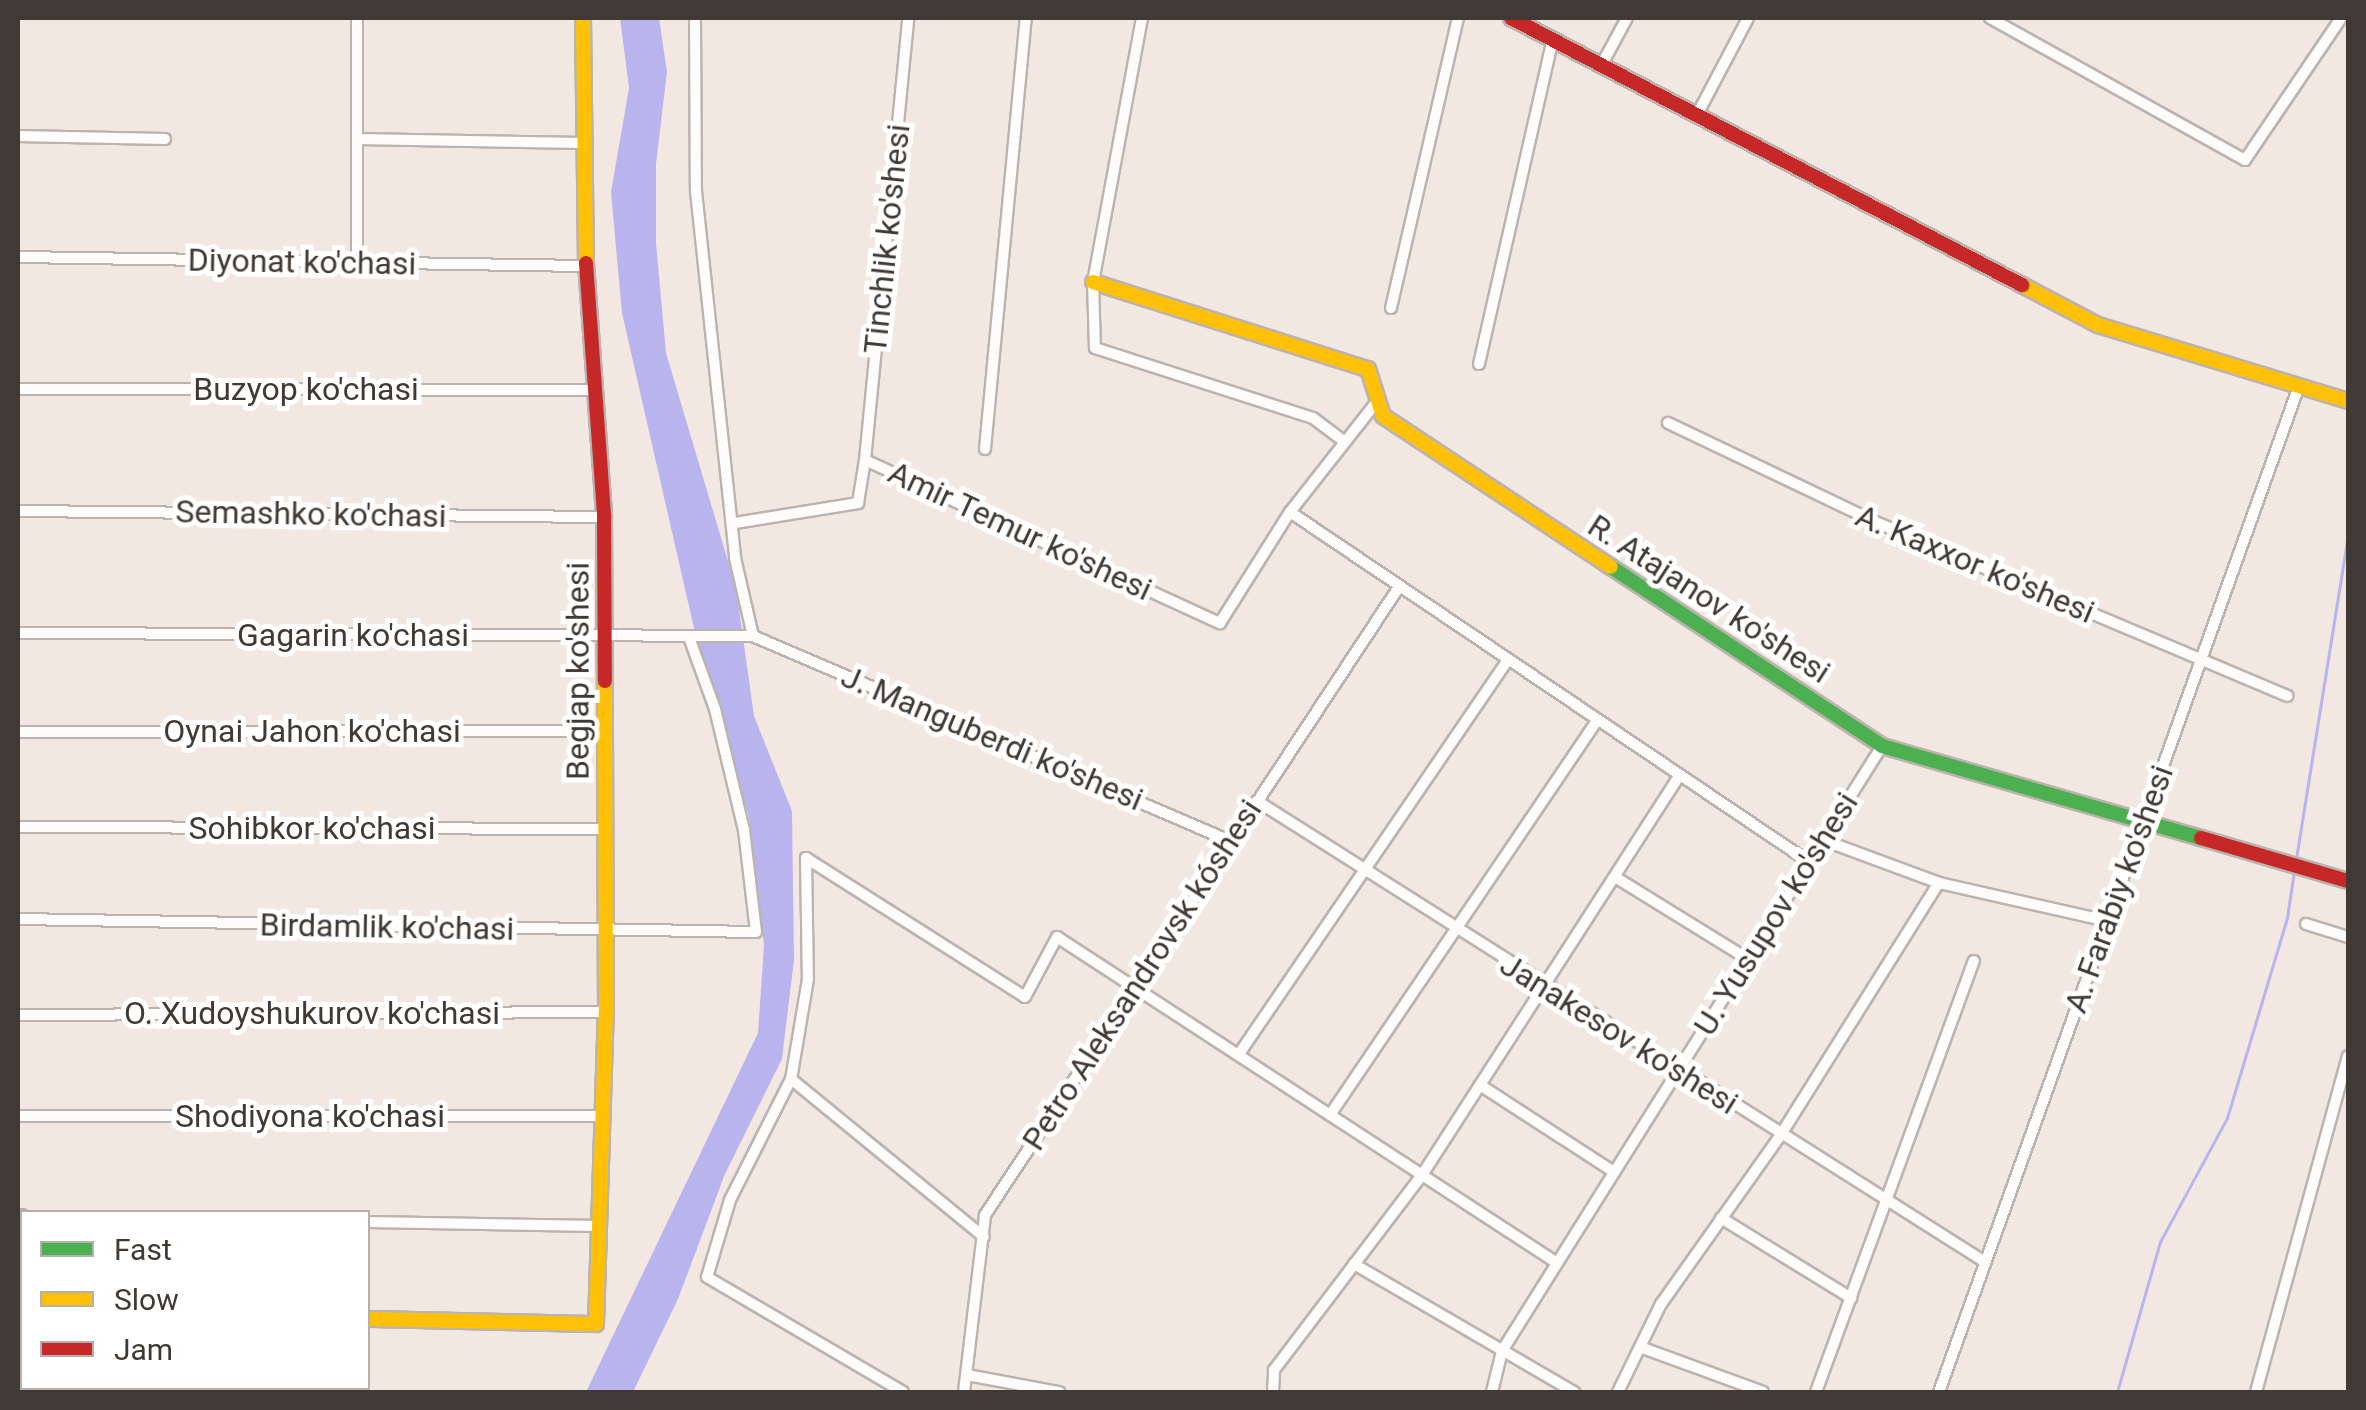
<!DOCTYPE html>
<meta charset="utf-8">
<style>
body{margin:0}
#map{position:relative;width:2366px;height:1410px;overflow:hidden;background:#f2e8e1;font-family:Roboto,sans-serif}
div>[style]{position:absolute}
.water>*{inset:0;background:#b9b4ee}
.stream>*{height:2.5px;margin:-1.25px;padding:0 1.25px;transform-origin:1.25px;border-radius:1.25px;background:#b9b4ee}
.roads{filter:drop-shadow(2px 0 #bbb3ae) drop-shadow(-2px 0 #bbb3ae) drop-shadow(0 2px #bbb3ae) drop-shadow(0 -2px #bbb3ae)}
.street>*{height:10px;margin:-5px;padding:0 5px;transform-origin:5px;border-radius:5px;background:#fdfcfa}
.fast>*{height:14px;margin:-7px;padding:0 7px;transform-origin:7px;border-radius:7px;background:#4caf50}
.slow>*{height:14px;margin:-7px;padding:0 7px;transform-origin:7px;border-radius:7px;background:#ffc107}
.jam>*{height:14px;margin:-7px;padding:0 7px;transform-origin:7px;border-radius:7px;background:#c62828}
span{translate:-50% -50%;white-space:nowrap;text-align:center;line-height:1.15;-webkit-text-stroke:10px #fff;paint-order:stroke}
.street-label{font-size:32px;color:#403934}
.frame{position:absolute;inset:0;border:20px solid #403934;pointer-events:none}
.legend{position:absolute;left:20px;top:1210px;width:350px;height:180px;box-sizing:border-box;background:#fff;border:2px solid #b3b0ae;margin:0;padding:12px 18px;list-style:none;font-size:30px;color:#403934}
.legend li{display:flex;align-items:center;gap:20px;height:50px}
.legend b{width:50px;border:2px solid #b3b0ae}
</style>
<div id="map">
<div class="water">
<i style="clip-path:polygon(620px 18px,659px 18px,667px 72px,656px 164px,656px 243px,666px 353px,736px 588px,754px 716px,792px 811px,794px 960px,782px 1059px,725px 1174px,678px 1299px,633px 1392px,586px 1392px,758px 1033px,764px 945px,749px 817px,693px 624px,622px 313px,611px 192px,629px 88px)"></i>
</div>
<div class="stream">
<i style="left:2296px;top:859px;width:327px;rotate:-80.9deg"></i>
<i style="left:2117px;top:1392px;width:156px;rotate:-74deg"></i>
<i style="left:2160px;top:1242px;width:141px;rotate:-61.6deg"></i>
<i style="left:2227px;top:1118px;width:209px;rotate:-73.3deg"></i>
<i style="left:2287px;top:918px;width:48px;rotate:-81.5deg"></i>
</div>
<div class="roads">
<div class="street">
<i style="left:357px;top:18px;width:245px;rotate:90deg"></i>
<i style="left:695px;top:18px;width:173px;rotate:89.7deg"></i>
<i style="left:696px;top:191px;width:369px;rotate:83.9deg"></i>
<i style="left:735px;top:558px;width:80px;rotate:77deg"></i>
<i style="left:1142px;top:18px;width:269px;rotate:100.5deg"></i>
<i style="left:1093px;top:282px;width:66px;rotate:88.3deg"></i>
<i style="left:1095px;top:348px;width:229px;rotate:17.8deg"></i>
<i style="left:1313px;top:418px;width:40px;rotate:37deg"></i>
<i style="left:1990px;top:18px;width:292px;rotate:29.1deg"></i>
<i style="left:2245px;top:160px;width:171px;rotate:-55.9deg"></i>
<i style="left:1602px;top:64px;width:52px;rotate:-61.5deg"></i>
<i style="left:1698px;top:113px;width:107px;rotate:-62.2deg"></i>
<i style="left:18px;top:136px;width:147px;rotate:1.2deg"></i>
<i style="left:357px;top:139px;width:227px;rotate:1deg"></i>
<i style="left:18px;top:257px;width:568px;rotate:0.91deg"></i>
<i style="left:1391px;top:308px;width:298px;rotate:-77deg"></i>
<i style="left:1479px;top:364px;width:333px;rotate:-77.2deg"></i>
<i style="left:18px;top:389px;width:577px;rotate:0.1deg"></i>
<i style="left:1668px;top:423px;width:225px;rotate:25.5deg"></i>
<i style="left:1871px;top:520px;width:452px;rotate:22.9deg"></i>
<i style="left:985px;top:449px;width:433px;rotate:-84.6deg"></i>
<i style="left:865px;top:460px;width:444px;rotate:-84.4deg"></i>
<i style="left:18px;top:511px;width:586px;rotate:0.59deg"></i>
<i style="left:1290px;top:512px;width:626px;rotate:33.99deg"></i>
<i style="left:735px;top:523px;width:125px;rotate:-9.2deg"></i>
<i style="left:858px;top:503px;width:44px;rotate:-80.8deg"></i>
<i style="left:865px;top:460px;width:391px;rotate:24.7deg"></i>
<i style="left:1220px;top:623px;width:131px;rotate:-57.8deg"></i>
<i style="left:1290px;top:512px;width:142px;rotate:-51.8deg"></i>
<i style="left:18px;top:633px;width:735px;rotate:0.23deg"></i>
<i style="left:753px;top:636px;width:519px;rotate:23.26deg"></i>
<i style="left:18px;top:732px;width:588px;rotate:-0.1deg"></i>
<i style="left:1257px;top:801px;width:862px;rotate:32.34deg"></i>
<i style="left:18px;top:827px;width:588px;rotate:0.19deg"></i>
<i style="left:1823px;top:840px;width:124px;rotate:20.3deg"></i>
<i style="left:1939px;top:883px;width:173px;rotate:12.7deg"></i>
<i style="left:806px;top:858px;width:259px;rotate:32.4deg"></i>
<i style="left:1025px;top:997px;width:68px;rotate:-61.9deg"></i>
<i style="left:1057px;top:937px;width:597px;rotate:33.1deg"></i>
<i style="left:806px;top:858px;width:121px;rotate:89.1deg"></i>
<i style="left:808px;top:979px;width:101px;rotate:99.6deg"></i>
<i style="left:791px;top:1079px;width:136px;rotate:116.8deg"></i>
<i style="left:730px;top:1200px;width:80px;rotate:106.6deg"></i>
<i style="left:707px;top:1277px;width:227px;rotate:30.4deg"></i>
<i style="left:1615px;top:877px;width:156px;rotate:31.7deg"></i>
<i style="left:18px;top:919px;width:738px;rotate:1.01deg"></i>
<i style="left:756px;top:932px;width:103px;rotate:-96.7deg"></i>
<i style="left:744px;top:830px;width:124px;rotate:-103.5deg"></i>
<i style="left:715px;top:709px;width:77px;rotate:-109.9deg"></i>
<i style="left:2306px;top:924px;width:44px;rotate:17.2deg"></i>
<i style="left:18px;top:1015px;width:588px;rotate:-0.29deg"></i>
<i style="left:1239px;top:1054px;width:477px;rotate:-55.7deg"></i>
<i style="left:791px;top:1079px;width:249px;rotate:39.3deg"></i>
<i style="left:1480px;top:1085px;width:160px;rotate:33deg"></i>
<i style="left:1330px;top:1115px;width:477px;rotate:-55.9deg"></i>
<i style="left:18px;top:1116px;width:585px"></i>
<i style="left:18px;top:1215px;width:4px"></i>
<i style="left:1721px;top:1218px;width:153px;rotate:31.6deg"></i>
<i style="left:368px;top:1222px;width:231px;rotate:1deg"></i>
<i style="left:1354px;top:1264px;width:255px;rotate:30.2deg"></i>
<i style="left:18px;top:1311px;width:4px"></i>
<i style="left:1640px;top:1347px;width:131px;rotate:20.1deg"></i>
<i style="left:967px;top:1375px;width:94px;rotate:10.5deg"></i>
<i style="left:964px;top:1392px;width:178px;rotate:-83.2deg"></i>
<i style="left:985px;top:1215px;width:752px;rotate:-56.61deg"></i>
<i style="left:1273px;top:1392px;width:22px;rotate:-87deg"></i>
<i style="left:1274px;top:1370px;width:245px;rotate:-52.8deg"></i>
<i style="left:1422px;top:1175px;width:476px;rotate:-57.2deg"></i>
<i style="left:1492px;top:1392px;width:42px;rotate:-76.3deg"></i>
<i style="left:1502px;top:1351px;width:714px;rotate:-57.87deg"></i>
<i style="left:1618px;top:1392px;width:98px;rotate:-64deg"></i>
<i style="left:1661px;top:1304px;width:206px;rotate:-54.7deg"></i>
<i style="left:1780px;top:1136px;width:299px;rotate:-57.9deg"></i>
<i style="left:1816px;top:1392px;width:459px;rotate:-69.9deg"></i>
<i style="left:1939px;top:1392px;width:1068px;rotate:-70.31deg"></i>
<i style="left:2256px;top:1392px;width:348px;rotate:-74.7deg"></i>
</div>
<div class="fast">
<i style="left:1611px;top:567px;width:325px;rotate:33.4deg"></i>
<i style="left:1882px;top:746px;width:332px;rotate:16.1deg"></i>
</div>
<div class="slow">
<i style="left:583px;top:18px;width:245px;rotate:89.3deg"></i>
<i style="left:1093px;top:282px;width:288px;rotate:17.6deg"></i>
<i style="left:1368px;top:369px;width:49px;rotate:72.3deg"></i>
<i style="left:1383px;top:416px;width:273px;rotate:33.5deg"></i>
<i style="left:2022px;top:285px;width:86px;rotate:27.8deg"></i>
<i style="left:2098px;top:325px;width:261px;rotate:16.9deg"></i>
<i style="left:368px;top:1319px;width:228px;rotate:1.3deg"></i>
<i style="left:596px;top:1324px;width:312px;rotate:-88.2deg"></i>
<i style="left:606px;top:1012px;width:331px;rotate:-90.2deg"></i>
</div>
<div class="jam">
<i style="left:1511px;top:18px;width:577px;rotate:27.59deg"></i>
<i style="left:586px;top:263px;width:255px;rotate:85.9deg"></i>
<i style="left:604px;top:517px;width:164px;rotate:89.7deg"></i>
<i style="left:2201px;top:838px;width:153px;rotate:16.3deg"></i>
</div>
</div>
<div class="street-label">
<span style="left:887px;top:239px;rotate:-84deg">Tinchlik ko'shesi</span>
<span style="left:302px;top:262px;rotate:1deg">Diyonat ko'chasi</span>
<span style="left:306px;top:389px">Buzyop ko'chasi</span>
<span style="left:311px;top:514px;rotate:1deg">Semashko ko'chasi</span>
<span style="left:1020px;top:531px;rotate:25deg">Amir Temur ko'shesi</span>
<span style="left:1975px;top:564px;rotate:23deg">A. Kaxxor ko'shesi</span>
<span style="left:1709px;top:599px;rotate:33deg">R. Atajanov ko'shesi</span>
<span style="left:353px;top:635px">Gagarin ko'chasi</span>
<span style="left:578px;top:671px;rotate:-90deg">Begjap ko'shesi</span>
<span style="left:312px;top:731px">Oynai Jahon ko'chasi</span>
<span style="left:992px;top:738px;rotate:23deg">J. Manguberdi ko'shesi</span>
<span style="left:312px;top:828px">Sohibkor ko'chasi</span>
<span style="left:2119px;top:889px;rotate:-70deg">A. Farabiy ko'shesi</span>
<span style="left:1776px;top:914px;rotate:-58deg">U. Yusupov ko'shesi</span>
<span style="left:387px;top:927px;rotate:1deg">Birdamlik ko'chasi</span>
<span style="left:1142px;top:975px;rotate:-57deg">Petro Aleksandrovsk kóshesi</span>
<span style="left:312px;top:1013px">O. Xudoyshukurov ko'chasi</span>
<span style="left:1619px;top:1034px;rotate:32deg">Janakesov ko'shesi</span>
<span style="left:310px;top:1116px">Shodiyona ko'chasi</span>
</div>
<div class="frame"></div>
<ul class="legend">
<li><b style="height:12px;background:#4caf50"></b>Fast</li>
<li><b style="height:12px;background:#ffc107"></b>Slow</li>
<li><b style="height:12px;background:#c62828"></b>Jam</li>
</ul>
</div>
